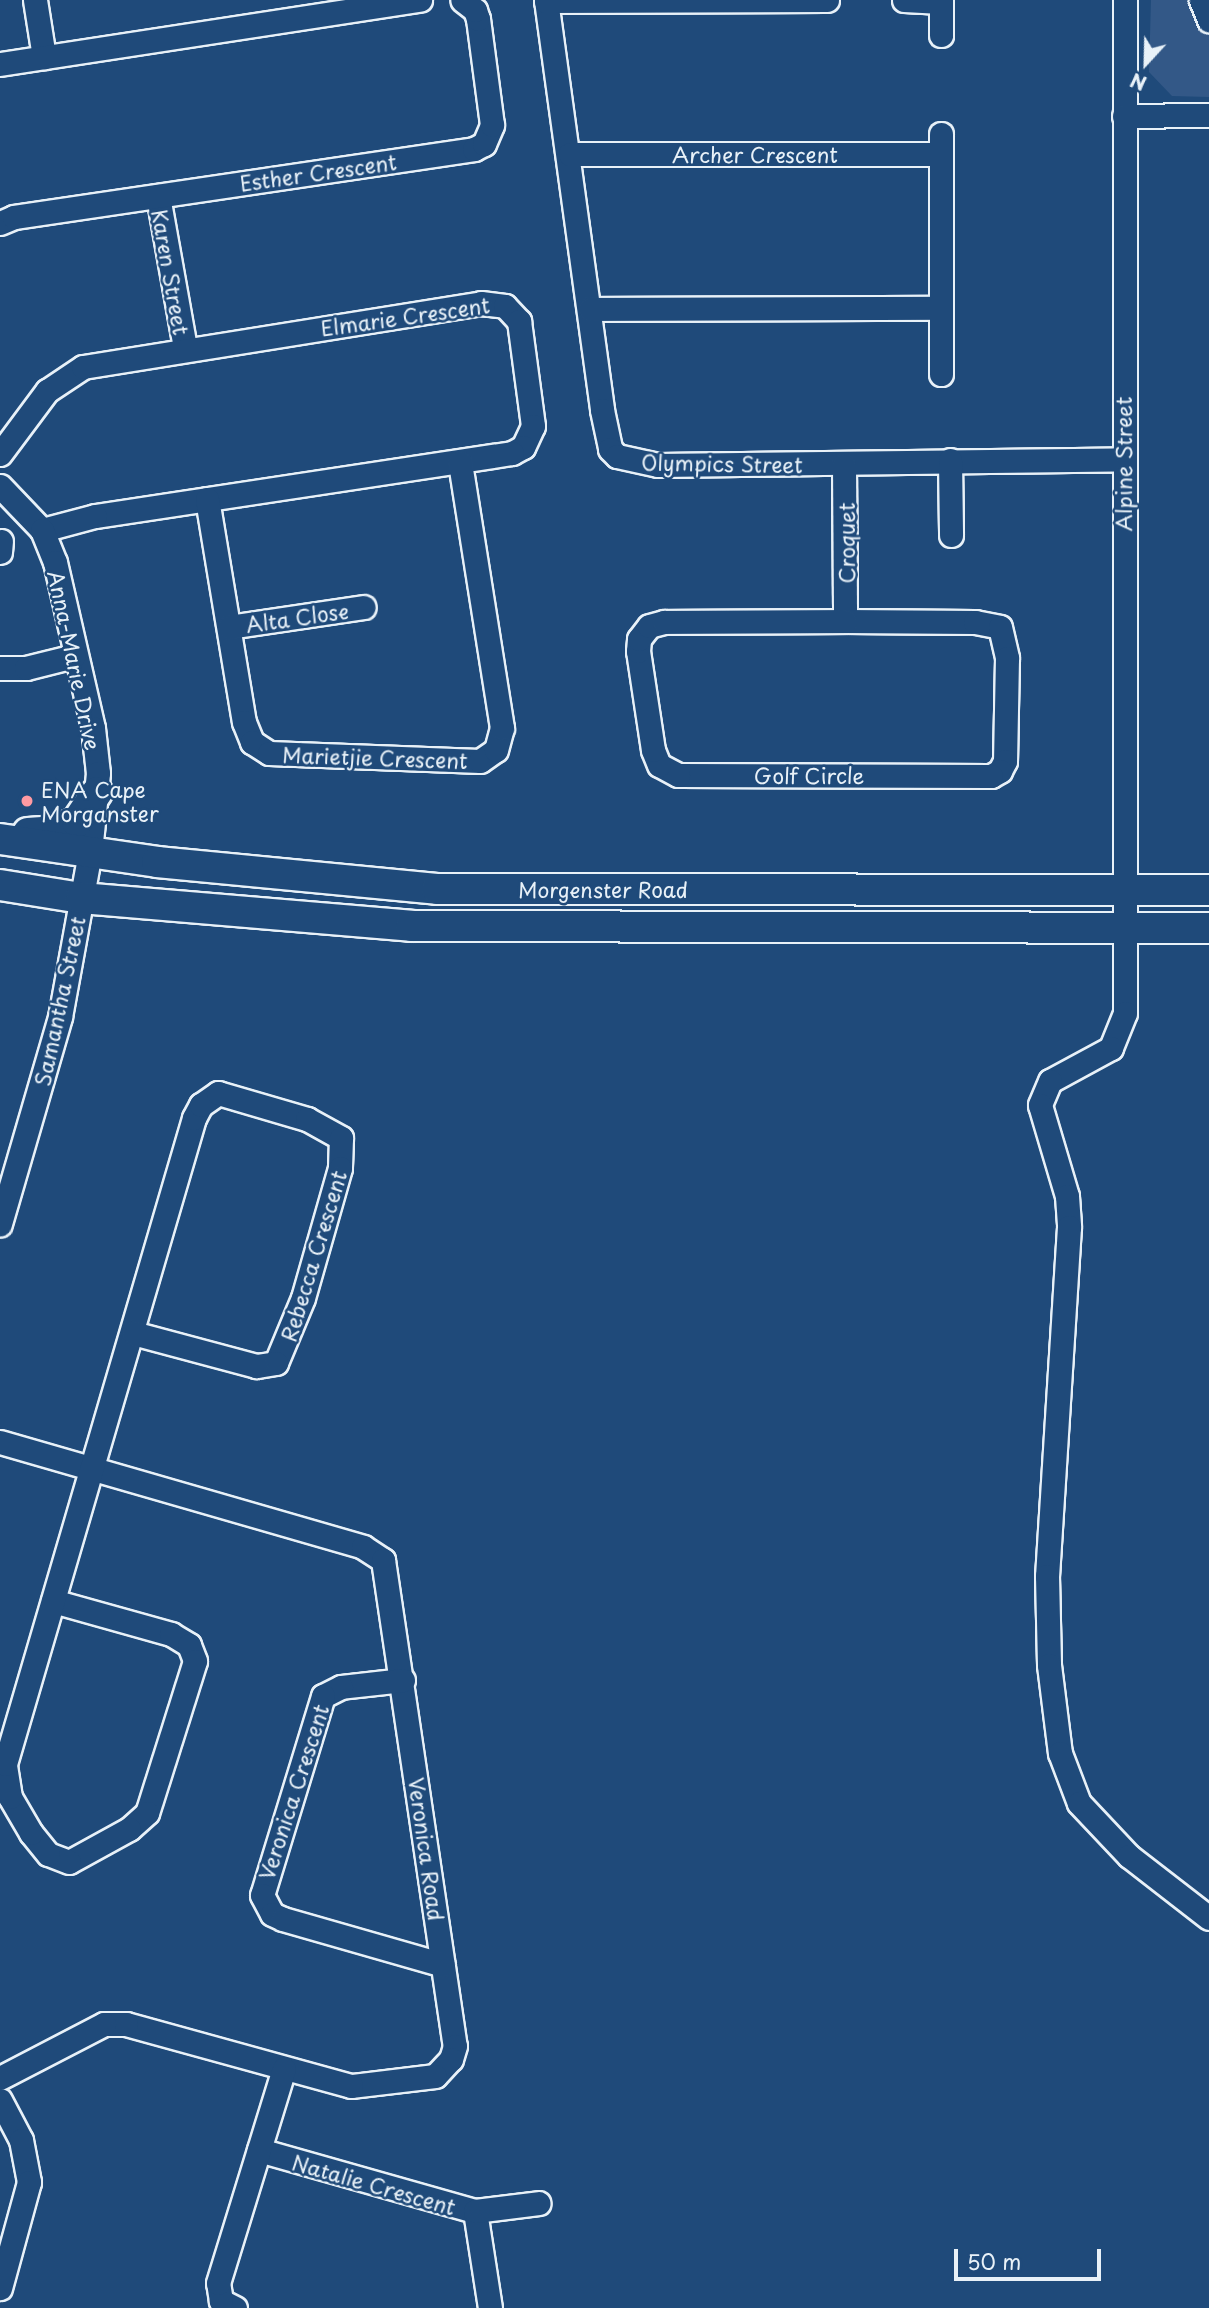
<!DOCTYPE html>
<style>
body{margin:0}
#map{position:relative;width:1209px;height:2308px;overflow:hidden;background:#1f4a7a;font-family:"Playpen Sans",sans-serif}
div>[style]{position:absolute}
.built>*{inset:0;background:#335887}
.roads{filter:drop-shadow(2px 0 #e8f1f8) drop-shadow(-2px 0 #e8f1f8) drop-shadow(0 2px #e8f1f8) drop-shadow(0 -2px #e8f1f8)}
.minor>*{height:23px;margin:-11.5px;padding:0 11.5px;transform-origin:11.5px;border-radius:11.5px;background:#1f4a7a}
.major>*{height:30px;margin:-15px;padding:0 15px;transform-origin:15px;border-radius:15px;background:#1f4a7a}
.dots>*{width:19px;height:19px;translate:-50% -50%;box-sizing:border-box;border:4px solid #1f4a7a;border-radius:50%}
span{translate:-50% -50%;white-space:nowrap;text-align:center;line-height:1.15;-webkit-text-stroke:5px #1f4a7a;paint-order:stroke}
.street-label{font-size:21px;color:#e8f1f8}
.poi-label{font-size:21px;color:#e8f1f8}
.left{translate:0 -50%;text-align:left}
.north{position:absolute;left:1111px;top:28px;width:70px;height:70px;-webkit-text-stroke:5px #1f4a7a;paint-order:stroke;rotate:202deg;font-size:19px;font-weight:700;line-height:28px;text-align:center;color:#e8f1f8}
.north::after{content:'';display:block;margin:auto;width:24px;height:32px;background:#e8f1f8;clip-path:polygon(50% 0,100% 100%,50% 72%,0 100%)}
.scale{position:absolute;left:954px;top:2249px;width:147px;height:32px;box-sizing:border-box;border:4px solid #e8f1f8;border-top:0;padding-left:9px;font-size:21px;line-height:24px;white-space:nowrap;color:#e8f1f8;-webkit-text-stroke:5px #1f4a7a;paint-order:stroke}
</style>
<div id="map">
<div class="built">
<i style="clip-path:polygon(1151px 0,1209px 0,1209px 97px,1172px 96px,1149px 72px)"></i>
</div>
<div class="roads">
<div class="minor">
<i style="left:35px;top:0;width:58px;rotate:81deg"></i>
<i style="left:546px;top:0;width:414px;rotate:82.2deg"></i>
<i style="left:602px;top:410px;width:40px;rotate:78deg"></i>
<i style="left:610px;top:449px;width:10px;rotate:45deg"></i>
<i style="left:617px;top:456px;width:42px;rotate:12.4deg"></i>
<i style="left:658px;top:465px;width:466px;rotate:-0.7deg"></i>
<i style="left:904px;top:0;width:37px;rotate:3deg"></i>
<i style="left:1125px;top:0;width:1013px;rotate:90deg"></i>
<i style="left:1125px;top:1013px;width:38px;rotate:112deg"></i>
<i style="left:1111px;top:1048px;width:69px;rotate:151.6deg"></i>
<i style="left:1050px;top:1081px;width:26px;rotate:113deg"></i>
<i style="left:1040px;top:1105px;width:95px;rotate:73.5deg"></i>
<i style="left:1067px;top:1196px;width:31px;rotate:86deg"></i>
<i style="left:1069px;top:1227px;width:350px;rotate:93.6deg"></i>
<i style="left:1047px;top:1576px;width:89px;rotate:88.7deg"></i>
<i style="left:1049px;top:1665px;width:89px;rotate:82.9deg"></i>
<i style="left:1060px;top:1753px;width:53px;rotate:69.2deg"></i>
<i style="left:1079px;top:1803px;width:73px;rotate:46.7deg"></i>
<i style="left:1129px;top:1856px;width:101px;rotate:37.8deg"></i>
<i style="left:1201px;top:0;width:22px;rotate:68deg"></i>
<i style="left:546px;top:1px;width:281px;rotate:-0.2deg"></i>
<i style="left:941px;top:35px;width:35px;rotate:-90deg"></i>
<i style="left:0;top:64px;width:425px;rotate:-8.7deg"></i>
<i style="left:1124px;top:116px;width:85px;rotate:-0.7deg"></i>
<i style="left:570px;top:154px;width:371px"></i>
<i style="left:158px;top:196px;width:154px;rotate:79.9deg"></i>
<i style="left:0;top:223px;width:15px;rotate:-23deg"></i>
<i style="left:14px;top:217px;width:465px;rotate:-8.4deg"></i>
<i style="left:474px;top:149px;width:11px;rotate:-27deg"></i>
<i style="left:484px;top:144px;width:21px;rotate:-67deg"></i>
<i style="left:492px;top:125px;width:107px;rotate:-97.5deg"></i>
<i style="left:478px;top:19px;width:9px;rotate:-108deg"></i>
<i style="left:475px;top:10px;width:16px;rotate:-142deg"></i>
<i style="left:590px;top:309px;width:351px;rotate:-0.2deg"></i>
<i style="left:941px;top:374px;width:240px;rotate:-90deg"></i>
<i style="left:0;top:454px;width:79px;rotate:-53.3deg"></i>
<i style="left:47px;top:391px;width:43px;rotate:-33.7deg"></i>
<i style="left:83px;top:367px;width:403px;rotate:-9.1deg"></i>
<i style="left:481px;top:303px;width:24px;rotate:7deg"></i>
<i style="left:505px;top:306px;width:21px;rotate:47deg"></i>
<i style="left:519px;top:321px;width:106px;rotate:82.4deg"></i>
<i style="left:533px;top:426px;width:23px;rotate:115deg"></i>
<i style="left:523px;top:447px;width:13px;rotate:151deg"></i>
<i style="left:512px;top:453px;width:422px;rotate:171.4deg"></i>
<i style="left:95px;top:516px;width:55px;rotate:165.2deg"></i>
<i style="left:950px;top:460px;width:75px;rotate:89.2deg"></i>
<i style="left:844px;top:465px;width:156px;rotate:89.6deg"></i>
<i style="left:0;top:486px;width:61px;rotate:46.3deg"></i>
<i style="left:42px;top:530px;width:35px;rotate:68deg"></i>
<i style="left:55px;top:562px;width:170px;rotate:77.1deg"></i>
<i style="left:93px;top:728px;width:45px;rotate:83.7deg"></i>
<i style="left:98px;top:773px;width:79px;rotate:95.8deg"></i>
<i style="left:90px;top:852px;width:168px;rotate:100.3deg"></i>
<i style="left:60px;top:1017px;width:216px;rotate:106.2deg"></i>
<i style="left:207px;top:499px;width:226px;rotate:80.6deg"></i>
<i style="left:244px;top:722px;width:22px;rotate:68deg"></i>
<i style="left:252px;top:742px;width:20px;rotate:33deg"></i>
<i style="left:269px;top:753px;width:211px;rotate:2.2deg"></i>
<i style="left:480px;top:761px;width:19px;rotate:-35deg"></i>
<i style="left:496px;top:750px;width:23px;rotate:-75deg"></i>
<i style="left:502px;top:728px;width:269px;rotate:-99deg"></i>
<i style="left:0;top:552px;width:11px;rotate:-85deg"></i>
<i style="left:845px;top:621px;width:130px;rotate:0.4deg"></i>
<i style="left:975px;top:622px;width:25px;rotate:11deg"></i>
<i style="left:1000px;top:627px;width:32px;rotate:77deg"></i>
<i style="left:1007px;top:658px;width:103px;rotate:91.1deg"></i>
<i style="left:1005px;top:761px;width:11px;rotate:117deg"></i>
<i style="left:1000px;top:771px;width:10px;rotate:151deg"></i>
<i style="left:991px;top:776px;width:313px;rotate:-179.8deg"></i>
<i style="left:678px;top:775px;width:21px;rotate:-152deg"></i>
<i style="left:659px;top:765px;width:16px;rotate:-112deg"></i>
<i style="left:653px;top:750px;width:100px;rotate:-98.6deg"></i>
<i style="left:638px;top:651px;width:12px;rotate:-85deg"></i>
<i style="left:639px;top:639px;width:16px;rotate:-52deg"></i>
<i style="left:649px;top:626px;width:16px;rotate:-15deg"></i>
<i style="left:664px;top:622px;width:181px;rotate:-0.3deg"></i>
<i style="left:229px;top:627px;width:136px;rotate:-8.4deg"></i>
<i style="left:0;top:668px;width:26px"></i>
<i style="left:26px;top:668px;width:49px;rotate:-14deg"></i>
<i style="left:0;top:1442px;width:378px;rotate:16.1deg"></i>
<i style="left:363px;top:1547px;width:24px;rotate:33deg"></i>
<i style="left:383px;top:1560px;width:491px;rotate:81.6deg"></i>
<i style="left:455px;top:2046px;width:14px;rotate:107deg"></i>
<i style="left:451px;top:2059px;width:23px;rotate:133deg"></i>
<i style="left:435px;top:2076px;width:85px;rotate:173.2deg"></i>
<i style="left:351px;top:2086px;width:233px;rotate:-164.6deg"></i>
<i style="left:126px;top:2024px;width:22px;rotate:180deg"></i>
<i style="left:104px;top:2024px;width:117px;rotate:152.6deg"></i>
<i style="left:53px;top:1601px;width:123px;rotate:15.6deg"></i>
<i style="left:171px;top:1634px;width:21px;rotate:31deg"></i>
<i style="left:189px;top:1645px;width:17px;rotate:69deg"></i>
<i style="left:195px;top:1661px;width:159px;rotate:107.5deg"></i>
<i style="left:147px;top:1813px;width:24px;rotate:138deg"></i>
<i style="left:129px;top:1829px;width:68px;rotate:151.2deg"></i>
<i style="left:69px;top:1862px;width:22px;rotate:-159deg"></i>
<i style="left:48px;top:1854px;width:27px;rotate:-129deg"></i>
<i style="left:31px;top:1833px;width:42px;rotate:-120.3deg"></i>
<i style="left:10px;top:1797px;width:33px;rotate:-99deg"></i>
<i style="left:5px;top:1764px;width:673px;rotate:-73.69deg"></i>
<i style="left:194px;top:1118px;width:15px;rotate:-62deg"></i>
<i style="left:201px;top:1105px;width:21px;rotate:-35deg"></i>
<i style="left:218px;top:1093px;width:93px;rotate:16.3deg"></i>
<i style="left:307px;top:1119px;width:39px;rotate:29deg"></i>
<i style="left:341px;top:1138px;width:30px;rotate:92deg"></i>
<i style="left:340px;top:1168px;width:135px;rotate:105.9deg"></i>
<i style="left:303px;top:1298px;width:70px;rotate:112.6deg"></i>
<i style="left:276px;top:1363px;width:20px;rotate:171deg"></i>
<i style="left:256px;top:1366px;width:127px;rotate:-165deg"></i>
<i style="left:403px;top:1680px;width:62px;rotate:173.6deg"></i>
<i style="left:341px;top:1687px;width:20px;rotate:153deg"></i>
<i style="left:323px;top:1696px;width:208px;rotate:107deg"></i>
<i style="left:262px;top:1895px;width:21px;rotate:62deg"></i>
<i style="left:272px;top:1914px;width:12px;rotate:24deg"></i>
<i style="left:283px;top:1919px;width:166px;rotate:16deg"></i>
<i style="left:0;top:2100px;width:45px;rotate:62.3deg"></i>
<i style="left:21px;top:2140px;width:43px;rotate:79.2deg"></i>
<i style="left:29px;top:2182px;width:110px;rotate:105.3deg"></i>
<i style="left:259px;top:2150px;width:224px;rotate:15.8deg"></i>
<i style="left:475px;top:2211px;width:98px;rotate:81.2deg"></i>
<i style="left:475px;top:2211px;width:64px;rotate:-7.1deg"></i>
<i style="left:235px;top:2308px;width:16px;rotate:-153deg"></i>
<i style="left:221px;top:2301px;width:18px;rotate:-99deg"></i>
<i style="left:218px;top:2283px;width:224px;rotate:-72.9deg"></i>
</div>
<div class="major">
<i style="left:28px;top:833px;width:29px;rotate:-4deg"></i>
<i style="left:57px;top:831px;width:22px;rotate:-24deg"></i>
<i style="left:77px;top:822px;width:36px;rotate:-56deg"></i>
<i style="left:0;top:839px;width:159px;rotate:8.3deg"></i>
<i style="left:157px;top:862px;width:281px;rotate:5.5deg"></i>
<i style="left:437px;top:889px;width:772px;rotate:0.07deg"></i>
<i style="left:0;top:885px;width:82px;rotate:9.1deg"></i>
<i style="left:81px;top:898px;width:331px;rotate:4.8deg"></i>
<i style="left:411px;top:926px;width:798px;rotate:0.14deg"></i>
</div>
</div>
<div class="dots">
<i style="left:27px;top:801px;background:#ff9aa2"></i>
</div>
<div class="street-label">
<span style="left:755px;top:154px">Archer Crescent</span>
<span style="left:318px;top:172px;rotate:-8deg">Esther Crescent</span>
<span style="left:171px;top:272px;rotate:80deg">Karen Street</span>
<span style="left:405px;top:316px;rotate:-8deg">Elmarie Crescent</span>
<span style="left:722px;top:463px;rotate:1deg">Olympics Street</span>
<span style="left:1123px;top:464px;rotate:-90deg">Alpine Street</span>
<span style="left:846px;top:543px;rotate:-90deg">Croquet</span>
<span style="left:297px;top:617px;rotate:-8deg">Alta Close</span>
<span style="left:75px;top:660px;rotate:78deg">Anna-Marie Drive</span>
<span style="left:375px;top:757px;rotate:2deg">Marietjie Crescent</span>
<span style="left:809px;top:775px">Golf Circle</span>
<span style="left:603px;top:889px">Morgenster Road</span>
<span style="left:59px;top:1001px;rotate:-78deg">Samantha Street</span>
<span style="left:313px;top:1256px;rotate:-73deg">Rebecca Crescent</span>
<span style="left:293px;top:1792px;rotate:-72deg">Veronica Crescent</span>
<span style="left:427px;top:1849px;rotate:82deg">Veronica Road</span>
<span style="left:374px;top:2184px;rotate:16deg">Natalie Crescent</span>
</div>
<div class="poi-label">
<span class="left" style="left:41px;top:801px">ENA Cape<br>Morganster</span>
</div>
<div class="north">N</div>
<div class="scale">50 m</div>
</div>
